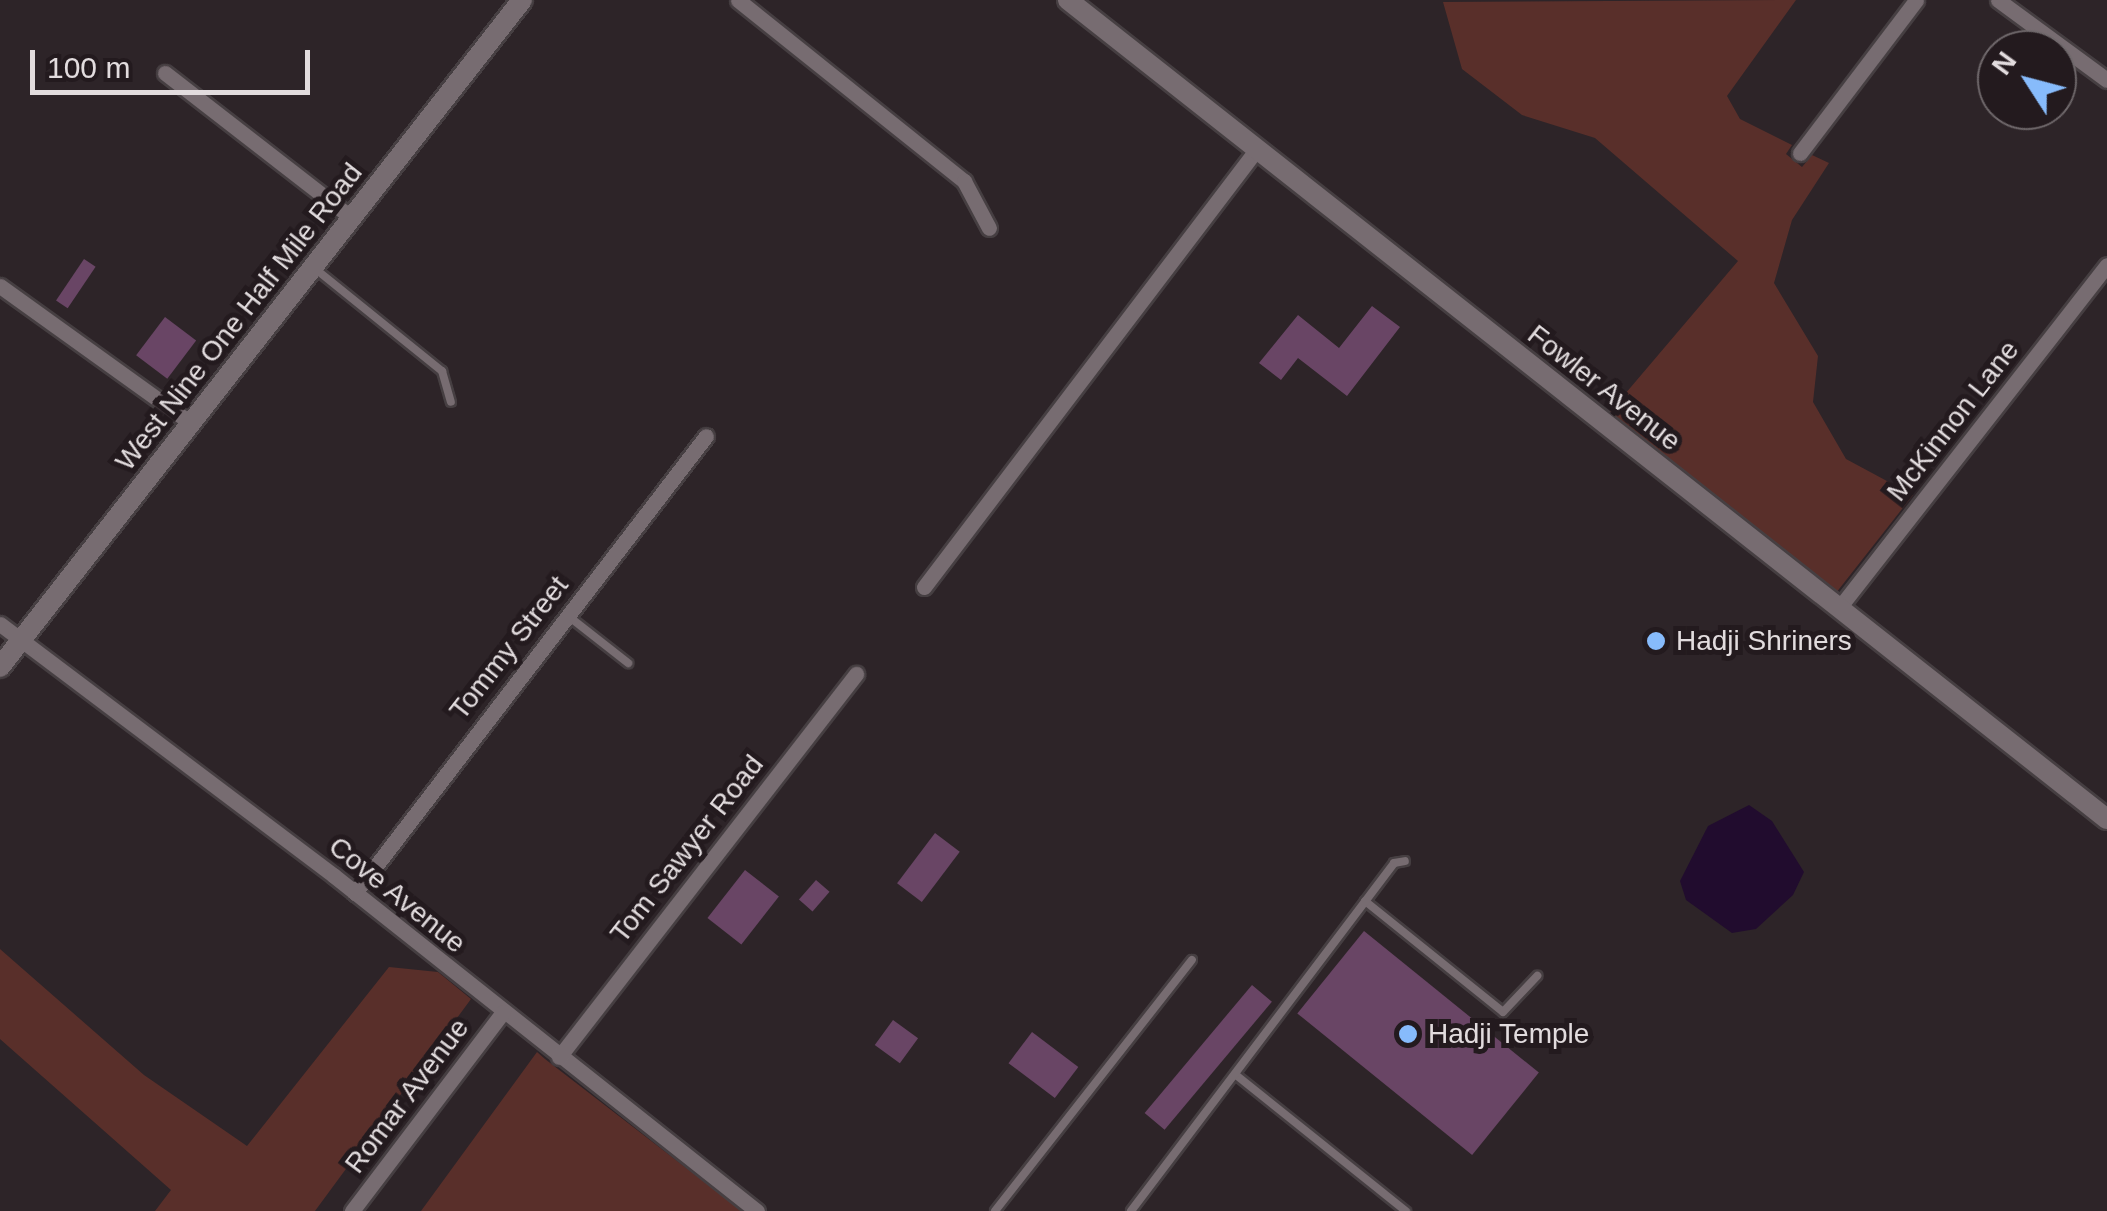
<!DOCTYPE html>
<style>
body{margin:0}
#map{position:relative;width:2107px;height:1211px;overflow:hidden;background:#2d2428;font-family:Helvetica,sans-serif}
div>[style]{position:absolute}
.green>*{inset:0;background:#592f2a}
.water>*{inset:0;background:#210c2e}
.building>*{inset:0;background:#694565;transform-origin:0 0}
.roads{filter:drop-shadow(2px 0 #463f42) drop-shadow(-2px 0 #463f42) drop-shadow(0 2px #463f42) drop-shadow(0 -2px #463f42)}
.lane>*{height:8px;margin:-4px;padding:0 4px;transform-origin:4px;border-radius:4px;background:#776c71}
.street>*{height:15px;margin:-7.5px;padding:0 7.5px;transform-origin:7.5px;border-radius:7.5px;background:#776c71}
.secondary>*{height:20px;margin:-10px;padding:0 10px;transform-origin:10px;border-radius:10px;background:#776c71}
.dots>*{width:28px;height:28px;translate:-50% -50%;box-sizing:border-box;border:5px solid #231a1e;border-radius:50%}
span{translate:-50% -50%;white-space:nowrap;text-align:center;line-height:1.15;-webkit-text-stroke:10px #231a1e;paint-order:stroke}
.street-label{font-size:28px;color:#e2dcde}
.poi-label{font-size:28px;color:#e2dcde}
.left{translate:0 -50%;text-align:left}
.north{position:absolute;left:1977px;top:30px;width:100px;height:100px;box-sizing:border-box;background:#231a1e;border:2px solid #6f686b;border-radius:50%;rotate:306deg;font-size:28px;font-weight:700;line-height:40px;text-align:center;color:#e2dcde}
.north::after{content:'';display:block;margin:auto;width:35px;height:45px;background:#87bbfb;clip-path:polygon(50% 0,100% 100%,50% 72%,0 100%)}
.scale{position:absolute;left:30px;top:50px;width:280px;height:45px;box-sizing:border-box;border:5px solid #e2dcde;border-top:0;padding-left:12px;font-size:30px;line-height:35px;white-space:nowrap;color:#e2dcde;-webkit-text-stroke:8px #231a1e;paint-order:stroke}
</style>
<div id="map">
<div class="green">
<i style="clip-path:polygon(1796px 0,1727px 96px,1740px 119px,1792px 145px,1786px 154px,1802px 167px,1812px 155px,1829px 163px,1792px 220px,1774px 283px,1818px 356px,1813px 402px,1846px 459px,1913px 495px,1836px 593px,1608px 414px,1738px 261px,1595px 138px,1522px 115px,1462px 69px,1443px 2px)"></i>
<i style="clip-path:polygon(0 949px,144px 1075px,247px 1146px,389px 967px,438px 972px,471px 999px,315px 1211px,155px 1211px,171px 1190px,0 1039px)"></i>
<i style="clip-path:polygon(537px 1052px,545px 1059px,742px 1211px,421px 1211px)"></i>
</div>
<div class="water">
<i style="clip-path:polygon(1749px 805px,1772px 821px,1804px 872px,1793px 895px,1756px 929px,1732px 933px,1686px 900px,1680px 881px,1708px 826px)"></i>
</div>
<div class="building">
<i style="left:84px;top:259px;width:14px;height:50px;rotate:34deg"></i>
<i style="clip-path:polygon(1372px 306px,1400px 327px,1347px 396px,1298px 358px,1281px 380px,1259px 363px,1298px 315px,1339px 348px)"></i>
<i style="left:165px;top:317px;width:39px;height:48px;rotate:37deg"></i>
<i style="left:935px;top:833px;width:31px;height:63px;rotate:37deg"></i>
<i style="left:745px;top:870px;width:43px;height:61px;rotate:38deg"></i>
<i style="left:816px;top:880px;width:18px;height:26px;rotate:41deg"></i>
<i style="left:1364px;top:931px;width:225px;height:106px;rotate:39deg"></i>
<i style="left:1252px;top:985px;width:26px;height:167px;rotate:40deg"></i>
<i style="left:893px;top:1020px;width:31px;height:31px;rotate:36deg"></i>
<i style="left:1032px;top:1032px;width:58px;height:39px;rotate:37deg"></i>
</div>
<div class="roads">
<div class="lane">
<i style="left:313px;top:267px;width:166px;rotate:38.9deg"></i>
<i style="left:442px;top:371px;width:32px;rotate:74deg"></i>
<i style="left:567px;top:615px;width:78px;rotate:38.2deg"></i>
<i style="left:1365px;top:901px;width:177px;rotate:38.8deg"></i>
<i style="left:1503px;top:1012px;width:50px;rotate:-46.6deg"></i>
<i style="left:1236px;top:1075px;width:218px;rotate:38.7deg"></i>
<i style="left:995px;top:1211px;width:319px;rotate:-51.9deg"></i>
<i style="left:1131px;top:1211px;width:436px;rotate:-52.9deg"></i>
<i style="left:1394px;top:863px;width:11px;rotate:-10deg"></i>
</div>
<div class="street">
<i style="left:738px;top:0;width:290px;rotate:38.7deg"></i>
<i style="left:964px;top:181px;width:53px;rotate:62deg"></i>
<i style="left:1998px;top:0;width:135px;rotate:36.3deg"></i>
<i style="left:165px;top:73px;width:237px;rotate:37.8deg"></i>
<i style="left:1800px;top:153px;width:192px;rotate:-52.8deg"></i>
<i style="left:0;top:286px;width:235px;rotate:35.7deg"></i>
<i style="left:924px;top:587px;width:550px;rotate:-52.76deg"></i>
<i style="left:1839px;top:608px;width:435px;rotate:-52deg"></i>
<i style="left:0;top:624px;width:417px;rotate:37deg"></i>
<i style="left:333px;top:875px;width:541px;rotate:38.4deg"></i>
<i style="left:355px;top:893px;width:576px;rotate:-52.47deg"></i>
<i style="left:559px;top:1057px;width:485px;rotate:-52.2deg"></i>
<i style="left:352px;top:1211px;width:250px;rotate:-52.8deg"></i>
</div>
<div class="secondary">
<i style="left:1068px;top:0;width:1323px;rotate:38.25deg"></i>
<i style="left:0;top:667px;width:847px;rotate:-51.95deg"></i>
</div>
</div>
<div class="dots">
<i style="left:1656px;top:641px;background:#87bbfb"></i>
<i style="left:1408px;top:1034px;background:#87bbfb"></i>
</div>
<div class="street-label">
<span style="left:239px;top:317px;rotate:-52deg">West Nine One Half Mile Road</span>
<span style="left:1604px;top:388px;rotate:38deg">Fowler Avenue</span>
<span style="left:1953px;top:421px;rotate:-52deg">McKinnon Lane</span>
<span style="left:509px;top:648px;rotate:-52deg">Tommy Street</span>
<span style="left:687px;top:849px;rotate:-52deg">Tom Sawyer Road</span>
<span style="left:397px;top:895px;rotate:39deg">Cove Avenue</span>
<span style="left:407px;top:1096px;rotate:-53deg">Romar Avenue</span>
</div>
<div class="poi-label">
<span class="left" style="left:1676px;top:641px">Hadji Shriners</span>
<span class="left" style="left:1428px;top:1034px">Hadji Temple</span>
</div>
<div class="north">N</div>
<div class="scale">100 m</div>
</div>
